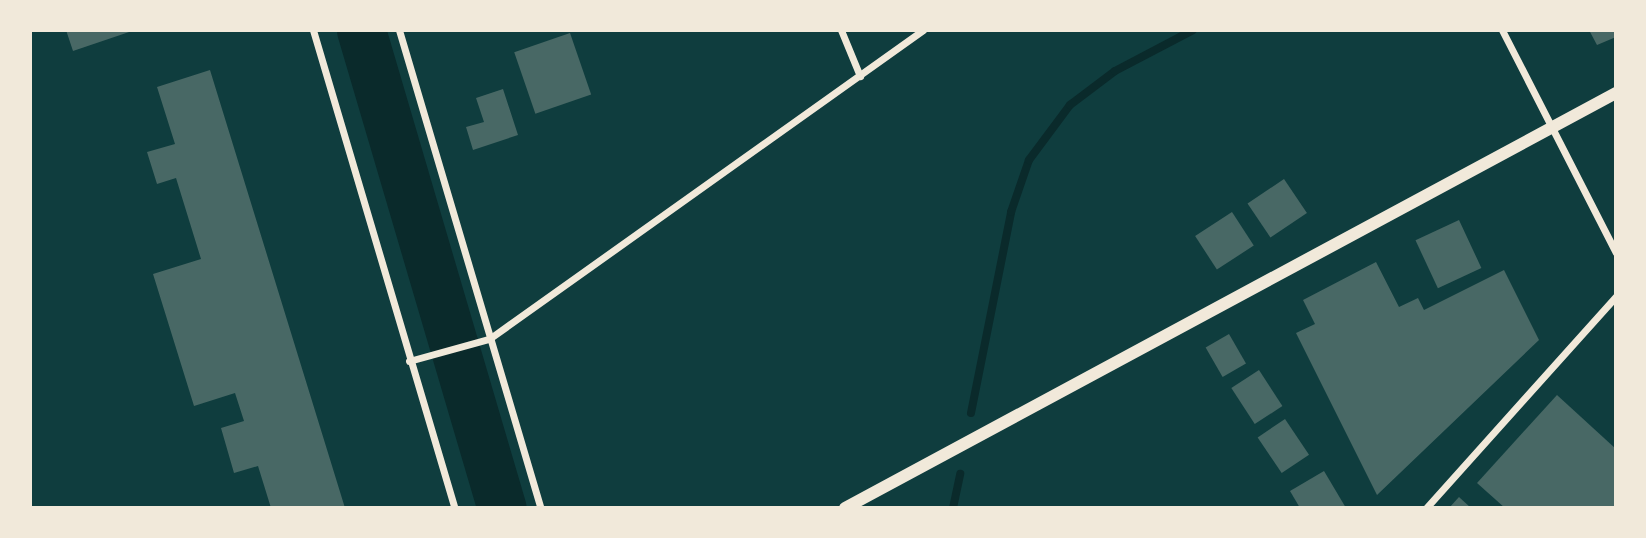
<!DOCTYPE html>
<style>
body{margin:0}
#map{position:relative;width:1646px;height:538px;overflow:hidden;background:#0f3d3e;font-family:"Titillium Web",sans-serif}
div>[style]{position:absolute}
.stream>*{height:8px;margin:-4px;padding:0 4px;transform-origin:4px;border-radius:4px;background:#0a2a2b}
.river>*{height:49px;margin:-24.5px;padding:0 24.5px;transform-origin:24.5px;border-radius:24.5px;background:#0a2a2b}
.building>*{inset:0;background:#486865;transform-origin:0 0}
.minor>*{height:7px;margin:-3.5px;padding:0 3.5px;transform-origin:3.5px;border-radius:3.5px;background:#f1e9da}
.tertiary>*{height:12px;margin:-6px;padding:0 6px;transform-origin:6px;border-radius:6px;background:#f1e9da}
span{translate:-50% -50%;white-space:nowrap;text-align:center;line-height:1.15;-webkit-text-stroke:7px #f1e9da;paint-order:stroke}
.frame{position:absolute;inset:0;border:32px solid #f1e9da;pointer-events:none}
</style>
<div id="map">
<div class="stream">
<i style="left:971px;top:413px;width:205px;rotate:-78.7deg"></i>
<i style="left:1011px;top:212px;width:55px;rotate:-70.9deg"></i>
<i style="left:1029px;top:160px;width:69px;rotate:-53.3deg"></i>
<i style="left:1070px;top:105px;width:56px;rotate:-37.1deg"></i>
<i style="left:1115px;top:71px;width:88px;rotate:-27.7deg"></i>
<i style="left:953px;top:508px;width:35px;rotate:-78deg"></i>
</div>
<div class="river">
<i style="left:361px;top:30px;width:498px;rotate:73.6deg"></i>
</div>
<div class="building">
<i style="clip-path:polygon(66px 30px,135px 30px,73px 51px)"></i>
<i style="clip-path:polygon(1589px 30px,1616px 30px,1616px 37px,1597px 45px)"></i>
<i style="left:570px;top:33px;width:65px;height:59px;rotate:71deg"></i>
<i style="clip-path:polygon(210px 70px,345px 508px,271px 508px,258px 466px,234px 473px,221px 428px,244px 421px,235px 393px,194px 406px,153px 274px,201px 259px,176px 178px,157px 184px,147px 152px,175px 144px,157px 87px)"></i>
<i style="clip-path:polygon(503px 89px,518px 135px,473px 150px,466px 127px,484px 122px,476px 98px)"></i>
<i style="left:1284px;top:179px;width:41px;height:44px;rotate:56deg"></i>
<i style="left:1232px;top:212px;width:40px;height:44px;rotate:57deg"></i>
<i style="left:1459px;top:220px;width:53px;height:48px;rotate:65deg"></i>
<i style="clip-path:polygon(1376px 262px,1399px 307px,1418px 298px,1424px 310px,1504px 270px,1539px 340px,1377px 495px,1296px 333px,1315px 324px,1303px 300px)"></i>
<i style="left:1229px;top:334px;width:34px;height:27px;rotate:60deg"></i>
<i style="left:1259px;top:370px;width:43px;height:33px;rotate:57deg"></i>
<i style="clip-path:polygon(1557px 395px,1616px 449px,1616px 508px,1505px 508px,1477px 483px)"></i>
<i style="left:1285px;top:419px;width:43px;height:33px;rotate:56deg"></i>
<i style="clip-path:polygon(1324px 471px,1346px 508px,1300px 508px,1290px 491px)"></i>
<i style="clip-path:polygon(1459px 497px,1471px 508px,1449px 508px)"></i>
</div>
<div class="minor">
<i style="left:313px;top:30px;width:499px;rotate:73.5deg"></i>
<i style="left:399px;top:30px;width:499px;rotate:73.5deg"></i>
<i style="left:841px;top:30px;width:50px;rotate:67.6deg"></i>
<i style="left:1502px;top:30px;width:250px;rotate:62.9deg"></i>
<i style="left:409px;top:361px;width:83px;rotate:-15.4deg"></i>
<i style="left:489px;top:339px;width:533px;rotate:-35.45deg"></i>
<i style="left:1426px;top:508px;width:285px;rotate:-48.1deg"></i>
</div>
<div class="tertiary">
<i style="left:845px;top:508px;width:876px;rotate:-28.29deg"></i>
</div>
<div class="frame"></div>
</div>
